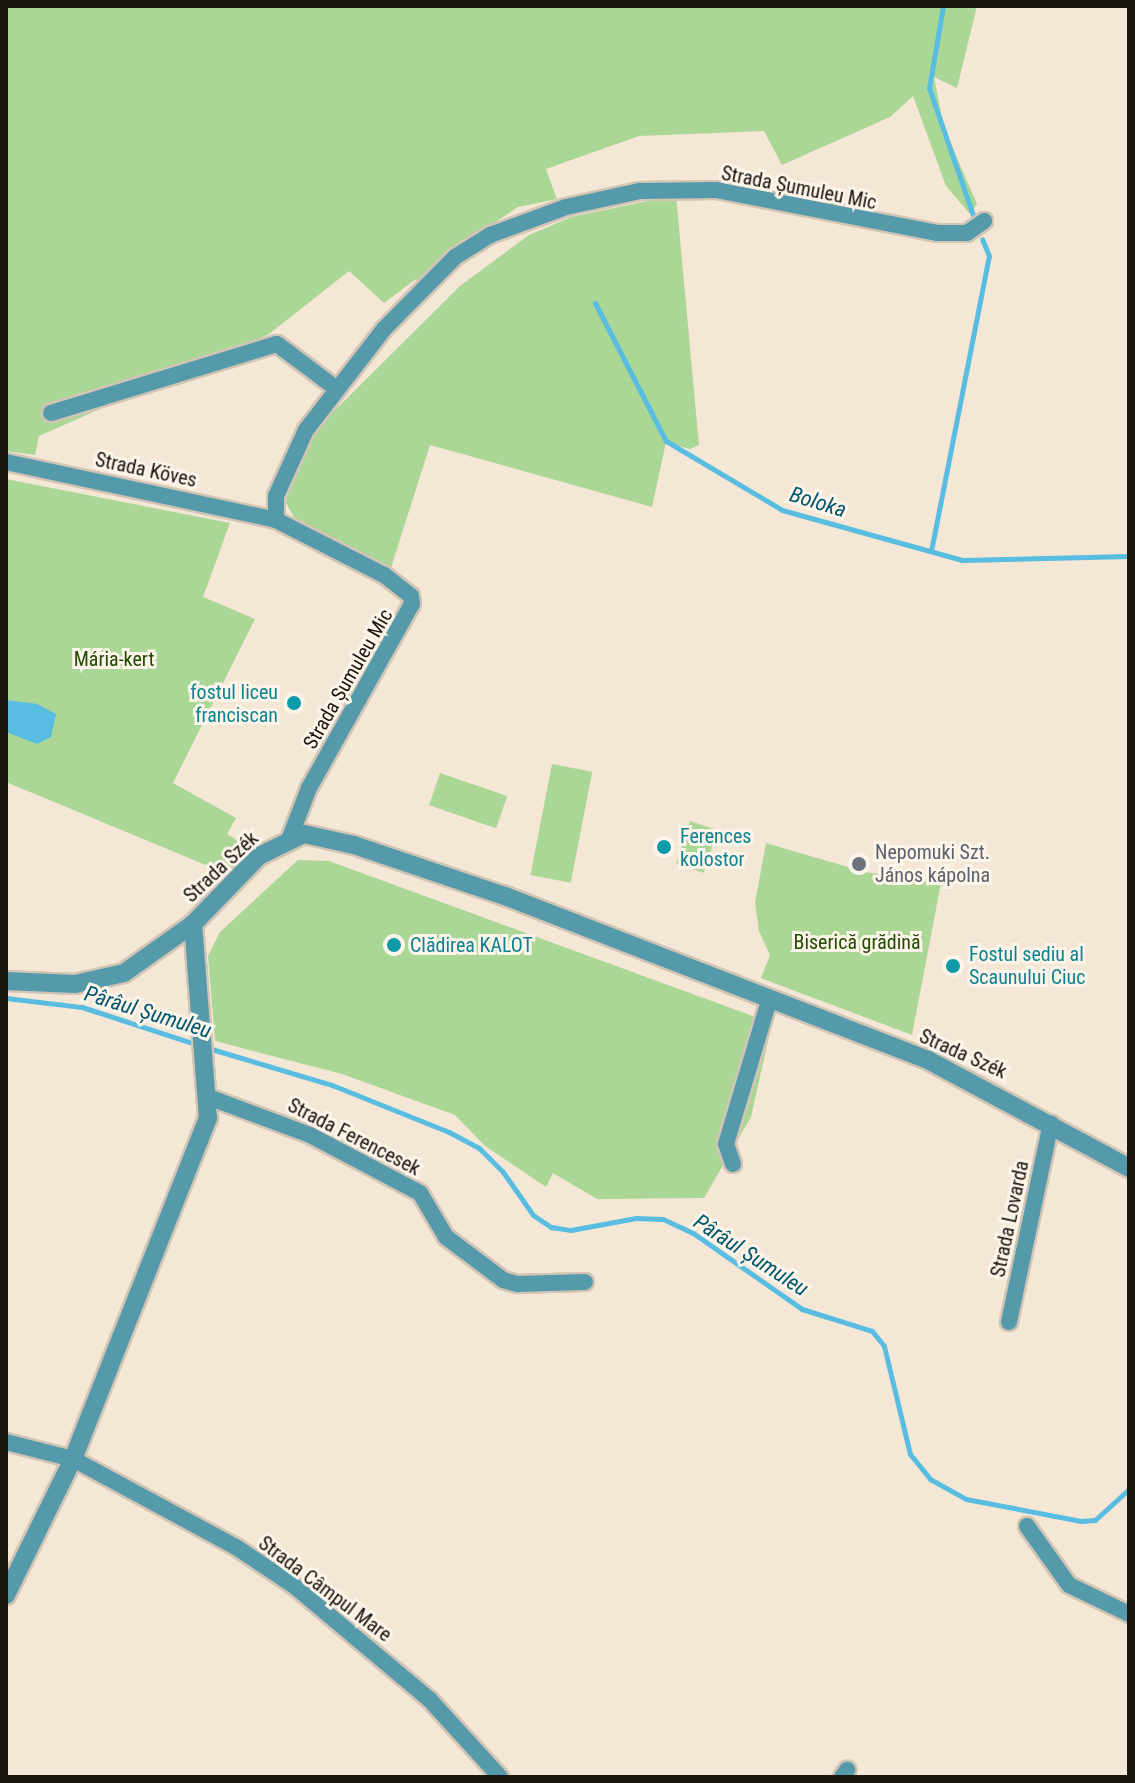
<!DOCTYPE html>
<meta charset="utf-8">
<style>
body{margin:0}
#map{position:relative;width:1135px;height:1783px;overflow:hidden;background:#f5e7d5;font-family:"Roboto Condensed",sans-serif}
div>[style]{position:absolute}
.green>*{inset:0;background:#aad696;transform-origin:0 0}
.water>*{inset:0;background:#59bde1}
.stream>*{height:5px;margin:-2.5px;padding:0 2.5px;transform-origin:2.5px;border-radius:2.5px;background:#59bde1}
.roads{filter:drop-shadow(2px 0 #d2c5b5) drop-shadow(-2px 0 #d2c5b5) drop-shadow(0 2px #d2c5b5) drop-shadow(0 -2px #d2c5b5)}
.minor>*{height:16px;margin:-8px;padding:0 8px;transform-origin:8px;border-radius:8px;background:#549aab}
.tertiary>*{height:18px;margin:-9px;padding:0 9px;transform-origin:9px;border-radius:9px;background:#549aab}
.dots>*{width:22px;height:22px;translate:-50% -50%;box-sizing:border-box;border:4px solid #fdf5ea;border-radius:50%}
span{translate:-50% -50%;white-space:nowrap;text-align:center;line-height:1.15;-webkit-text-stroke:6px #fdf5ea;paint-order:stroke}
.street-label{font-size:20px;color:#1a150f}
.park-label{font-size:20px;color:#204a00}
.culture-label{font-size:20px;color:#0d838f}
.right{translate:-100% -50%;text-align:right}
.left{translate:0 -50%;text-align:left}
.worship-label{font-size:20px;color:#5b616d}
.water-label{font-size:22px;color:#005770;font-style:italic}
.frame{position:absolute;inset:0;border:8px solid #1a150f;pointer-events:none}
</style>
<div id="map">
<div class="green">
<i style="clip-path:polygon(6px 6px,977px 6px,957px 88px,934px 77px,944px 128px,977px 204px,970px 214px,946px 186px,913px 96px,890px 117px,782px 165px,764px 131px,639px 136px,546px 169px,557px 199px,518px 207px,476px 235px,420px 285px,416px 279px,384px 303px,349px 271px,269px 334px,39px 436px,35px 455px,6px 451px)"></i>
<i style="clip-path:polygon(676px 195px,699px 445px,690px 449px,666px 442px,652px 507px,430px 445px,389px 574px,294px 517px,286px 503px,289px 487px,313px 432px,460px 286px,529px 235px,571px 217px)"></i>
<i style="clip-path:polygon(6px 479px,230px 523px,203px 597px,255px 619px,173px 783px,236px 818px,227px 834px,249px 848px,225px 873px,6px 782px)"></i>
<i style="left:552px;top:764px;width:41px;height:113px;rotate:11deg"></i>
<i style="left:440px;top:773px;width:71px;height:34px;rotate:19deg"></i>
<i style="left:690px;top:821px;width:29px;height:45px;rotate:18deg"></i>
<i style="clip-path:polygon(766px 843px,865px 872px,941px 883px,912px 1035px,761px 978px,770px 955px,759px 931px,755px 903px)"></i>
<i style="clip-path:polygon(298px 860px,329px 861px,772px 1023px,751px 1117px,704px 1198px,597px 1199px,553px 1173px,546px 1187px,485px 1146px,455px 1115px,342px 1074px,215px 1041px,208px 956px,220px 932px)"></i>
</div>
<div class="water">
<i style="clip-path:polygon(6px 700px,37px 704px,56px 714px,51px 737px,37px 744px,6px 732px)"></i>
</div>
<div class="stream">
<i style="left:943px;top:6px;width:83px;rotate:99.7deg"></i>
<i style="left:929px;top:88px;width:134px;rotate:70.9deg"></i>
<i style="left:595px;top:303px;width:155px;rotate:62.8deg"></i>
<i style="left:666px;top:441px;width:135px;rotate:30.7deg"></i>
<i style="left:782px;top:510px;width:187px;rotate:15.5deg"></i>
<i style="left:962px;top:560px;width:167px;rotate:-1.4deg"></i>
<i style="left:931px;top:551px;width:301px;rotate:-78.9deg"></i>
<i style="left:989px;top:256px;width:18px;rotate:-112deg"></i>
<i style="left:6px;top:998px;width:77px;rotate:6.8deg"></i>
<i style="left:82px;top:1007px;width:122px;rotate:18.1deg"></i>
<i style="left:208px;top:1048px;width:129px;rotate:16.6deg"></i>
<i style="left:332px;top:1085px;width:126px;rotate:21.9deg"></i>
<i style="left:449px;top:1132px;width:34px;rotate:28deg"></i>
<i style="left:479px;top:1148px;width:34px;rotate:45deg"></i>
<i style="left:503px;top:1172px;width:52px;rotate:55.1deg"></i>
<i style="left:533px;top:1215px;width:22px;rotate:34deg"></i>
<i style="left:551px;top:1227px;width:20px;rotate:9deg"></i>
<i style="left:571px;top:1230px;width:66px;rotate:-10.5deg"></i>
<i style="left:636px;top:1218px;width:27px;rotate:2deg"></i>
<i style="left:663px;top:1219px;width:33px;rotate:25deg"></i>
<i style="left:693px;top:1233px;width:133px;rotate:34.9deg"></i>
<i style="left:802px;top:1309px;width:73px;rotate:17.4deg"></i>
<i style="left:872px;top:1331px;width:19px;rotate:51deg"></i>
<i style="left:884px;top:1346px;width:111px;rotate:76.5deg"></i>
<i style="left:910px;top:1454px;width:32px;rotate:51deg"></i>
<i style="left:930px;top:1479px;width:41px;rotate:29.1deg"></i>
<i style="left:966px;top:1499px;width:117px;rotate:10.8deg"></i>
<i style="left:1081px;top:1521px;width:14px;rotate:-4deg"></i>
<i style="left:1095px;top:1520px;width:46px;rotate:-42.4deg"></i>
</div>
<div class="roads">
<div class="minor">
<i style="left:51px;top:413px;width:236px;rotate:-17deg"></i>
<i style="left:277px;top:344px;width:75px;rotate:36.9deg"></i>
<i style="left:6px;top:462px;width:276px;rotate:12.1deg"></i>
<i style="left:290px;top:837px;width:53px;rotate:-68.8deg"></i>
<i style="left:309px;top:788px;width:211px;rotate:-60.8deg"></i>
<i style="left:412px;top:604px;width:8px;rotate:-97deg"></i>
<i style="left:411px;top:596px;width:34px;rotate:-142deg"></i>
<i style="left:384px;top:575px;width:121px;rotate:-153deg"></i>
<i style="left:276px;top:520px;width:24px;rotate:-90deg"></i>
<i style="left:276px;top:496px;width:72px;rotate:-65.6deg"></i>
<i style="left:306px;top:430px;width:128px;rotate:-52.3deg"></i>
<i style="left:384px;top:329px;width:101px;rotate:-45.4deg"></i>
<i style="left:455px;top:257px;width:41px;rotate:-32.2deg"></i>
<i style="left:490px;top:235px;width:81px;rotate:-20.2deg"></i>
<i style="left:566px;top:207px;width:76px;rotate:-12.2deg"></i>
<i style="left:640px;top:191px;width:76px;rotate:-0.8deg"></i>
<i style="left:716px;top:190px;width:225px;rotate:11deg"></i>
<i style="left:937px;top:233px;width:30px"></i>
<i style="left:967px;top:233px;width:21px;rotate:-35deg"></i>
<i style="left:211px;top:1098px;width:106px;rotate:20.5deg"></i>
<i style="left:310px;top:1135px;width:124px;rotate:27.8deg"></i>
<i style="left:420px;top:1193px;width:51px;rotate:59.4deg"></i>
<i style="left:446px;top:1237px;width:71px;rotate:37deg"></i>
<i style="left:503px;top:1280px;width:15px;rotate:16deg"></i>
<i style="left:517px;top:1284px;width:68px;rotate:-1.7deg"></i>
<i style="left:733px;top:1164px;width:21px;rotate:-109deg"></i>
<i style="left:726px;top:1144px;width:149px;rotate:-73.3deg"></i>
<i style="left:1009px;top:1322px;width:203px;rotate:-78.1deg"></i>
<i style="left:6px;top:1442px;width:69px;rotate:14.2deg"></i>
<i style="left:73px;top:1459px;width:185px;rotate:28.4deg"></i>
<i style="left:236px;top:1547px;width:69px;rotate:33.7deg"></i>
<i style="left:293px;top:1585px;width:179px;rotate:40deg"></i>
<i style="left:430px;top:1700px;width:104px;rotate:47.7deg"></i>
<i style="left:1027px;top:1526px;width:72px;rotate:54.6deg"></i>
<i style="left:1069px;top:1585px;width:67px;rotate:25.8deg"></i>
<i style="left:842px;top:1777px;width:9px;rotate:-54deg"></i>
</div>
<div class="tertiary">
<i style="left:6px;top:981px;width:69px;rotate:2.5deg"></i>
<i style="left:75px;top:984px;width:50px;rotate:-12.7deg"></i>
<i style="left:124px;top:973px;width:85px;rotate:-35.4deg"></i>
<i style="left:193px;top:924px;width:95px;rotate:-45.9deg"></i>
<i style="left:259px;top:856px;width:50px;rotate:-26.1deg"></i>
<i style="left:304px;top:834px;width:51px;rotate:12.4deg"></i>
<i style="left:354px;top:845px;width:159px;rotate:18.7deg"></i>
<i style="left:505px;top:896px;width:454px;rotate:21.2deg"></i>
<i style="left:928px;top:1060px;width:228px;rotate:28.2deg"></i>
<i style="left:6px;top:1595px;width:152px;rotate:-63.8deg"></i>
<i style="left:73px;top:1459px;width:367px;rotate:-68.4deg"></i>
<i style="left:208px;top:1118px;width:195px;rotate:-94.4deg"></i>
</div>
</div>
<div class="dots">
<i style="left:294px;top:703px;background:#0f9aa8"></i>
<i style="left:664px;top:847px;background:#0f9aa8"></i>
<i style="left:859px;top:864px;background:#6b7280"></i>
<i style="left:394px;top:945px;background:#0f9aa8"></i>
<i style="left:953px;top:966px;background:#0f9aa8"></i>
</div>
<div class="street-label">
<span style="left:799px;top:188px;rotate:11deg">Strada Șumuleu Mic</span>
<span style="left:146px;top:470px;rotate:12deg">Strada Köves</span>
<span style="left:348px;top:679px;rotate:-60deg">Strada Șumuleu Mic</span>
<span style="left:221px;top:867px;rotate:-43deg">Strada Szék</span>
<span style="left:963px;top:1054px;rotate:24deg">Strada Szék</span>
<span style="left:354px;top:1137px;rotate:27deg">Strada Ferencesek</span>
<span style="left:1010px;top:1219px;rotate:-78deg">Strada Lovarda</span>
<span style="left:325px;top:1589px;rotate:37deg">Strada Câmpul Mare</span>
</div>
<div class="park-label">
<span style="left:114px;top:659px">Mária-kert</span>
<span style="left:857px;top:942px">Biserică grădină</span>
</div>
<div class="culture-label">
<span class="right" style="left:278px;top:704px">fostul liceu<br>franciscan</span>
<span class="left" style="left:680px;top:848px">Ferences<br>kolostor</span>
<span class="left" style="left:410px;top:945px">Clădirea KALOT</span>
<span class="left" style="left:969px;top:966px">Fostul sediu al<br>Scaunului Ciuc</span>
</div>
<div class="worship-label">
<span class="left" style="left:875px;top:864px">Nepomuki Szt.<br>János kápolna</span>
</div>
<div class="water-label">
<span style="left:818px;top:502px;rotate:17deg">Boloka</span>
<span style="left:148px;top:1012px;rotate:17deg">Pârâul Șumuleu</span>
<span style="left:751px;top:1255px;rotate:33deg">Pârâul Șumuleu</span>
</div>
<div class="frame"></div>
</div>
